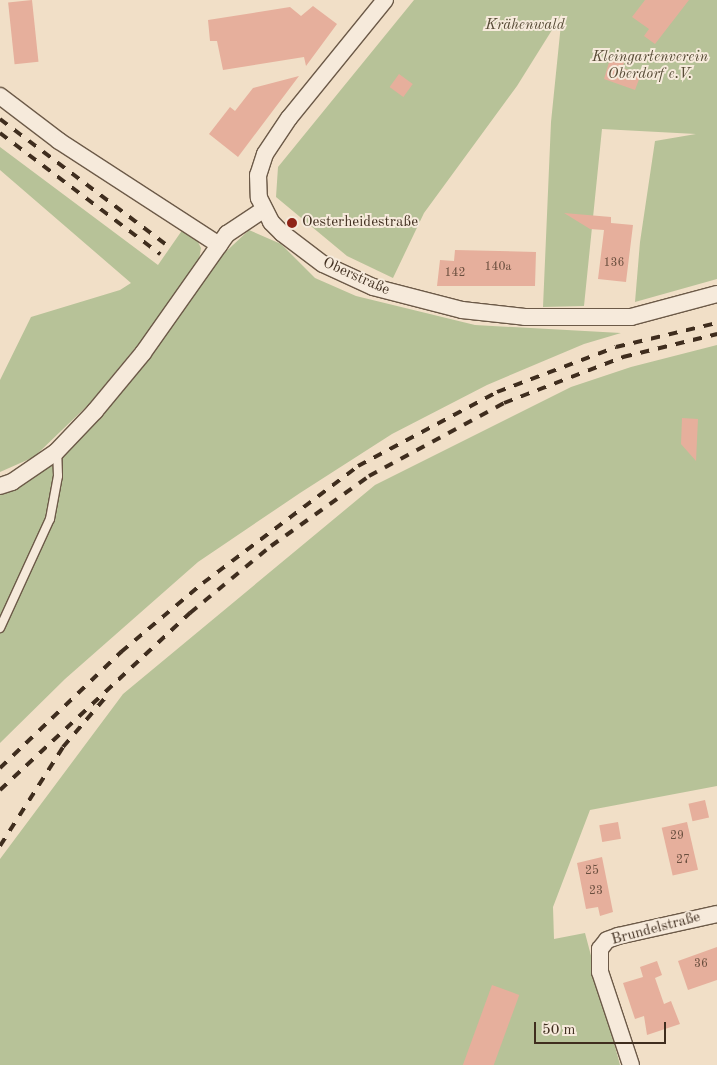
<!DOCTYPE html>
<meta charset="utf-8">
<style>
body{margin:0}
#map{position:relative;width:717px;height:1065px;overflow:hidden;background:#f1dfc7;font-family:"Old Standard TT",serif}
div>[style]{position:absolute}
.green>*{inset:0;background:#b7c298}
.building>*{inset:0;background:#e6af9c;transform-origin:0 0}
.roads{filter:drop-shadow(1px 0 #6c5a48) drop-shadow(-1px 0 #6c5a48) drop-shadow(0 1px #6c5a48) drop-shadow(0 -1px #6c5a48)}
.service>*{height:8px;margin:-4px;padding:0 4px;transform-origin:4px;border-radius:4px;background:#f6eadb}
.minor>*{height:16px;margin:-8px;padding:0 8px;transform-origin:8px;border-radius:8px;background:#f6eadb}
.rail>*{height:4px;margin-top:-2px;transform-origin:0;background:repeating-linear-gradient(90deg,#3f2d1e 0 9px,transparent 0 18px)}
.dots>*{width:14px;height:14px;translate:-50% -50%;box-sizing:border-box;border:2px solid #f6eadb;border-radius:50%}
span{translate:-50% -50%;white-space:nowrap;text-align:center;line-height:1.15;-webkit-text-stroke:4px #f6eadb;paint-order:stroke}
.number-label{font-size:12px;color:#694e3e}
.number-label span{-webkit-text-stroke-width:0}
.park-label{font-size:15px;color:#574b36;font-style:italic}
.poi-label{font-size:15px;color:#3f2d1e}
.left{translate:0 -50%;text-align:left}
.street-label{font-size:15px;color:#3f2d1e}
.scale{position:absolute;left:534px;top:1022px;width:132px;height:22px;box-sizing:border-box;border:2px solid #3f2d1e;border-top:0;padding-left:6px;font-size:15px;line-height:18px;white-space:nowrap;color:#3f2d1e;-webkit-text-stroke:4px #f6eadb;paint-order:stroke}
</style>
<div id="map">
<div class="green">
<i style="clip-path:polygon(414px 0,717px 0,717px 279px,635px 302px,640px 242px,655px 141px,696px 134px,602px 129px,584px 306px,543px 307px,551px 122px,562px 14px,517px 86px,424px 213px,393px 278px,347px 256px,276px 197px,278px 167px)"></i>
<i style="clip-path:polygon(0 147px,158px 265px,183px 229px,196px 238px,201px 248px,199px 260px,140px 342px,89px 404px,34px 457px,0 472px,0 380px,31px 317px,120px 290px,131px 283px,0 170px)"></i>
<i style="clip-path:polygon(249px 230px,281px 244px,315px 278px,356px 296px,475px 325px,621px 333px,584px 344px,487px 385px,392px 434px,300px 493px,198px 562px,65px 679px,0 743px,0 493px,25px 484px,47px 468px,90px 428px,146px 363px,217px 260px)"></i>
<i style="clip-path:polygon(717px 345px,717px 786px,590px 810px,553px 907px,554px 939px,585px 933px,620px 1065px,0 1065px,0 859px,123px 694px,375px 485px,571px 387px,631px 367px)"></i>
</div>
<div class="building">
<i style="left:32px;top:0;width:62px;height:24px;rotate:84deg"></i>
<i style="clip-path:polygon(645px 0,689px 0,655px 44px,644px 36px,649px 29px,632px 17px)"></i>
<i style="clip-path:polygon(313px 6px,337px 24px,306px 66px,304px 57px,223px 70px,217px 41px,210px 41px,208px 20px,290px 7px,301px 16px)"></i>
<i style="clip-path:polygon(612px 52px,626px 58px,622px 68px,641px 74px,635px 90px,604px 79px)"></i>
<i style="left:399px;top:74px;width:17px;height:16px;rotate:36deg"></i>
<i style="clip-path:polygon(299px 76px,238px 157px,209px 134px,230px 107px,235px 111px,253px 88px)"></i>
<i style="clip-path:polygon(564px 213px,611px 217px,611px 223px,633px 225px,626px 282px,598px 279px,604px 230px,590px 229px)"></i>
<i style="clip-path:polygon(455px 250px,536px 252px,535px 286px,437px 286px,440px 260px,454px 261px)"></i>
<i style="clip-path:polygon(682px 418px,698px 419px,696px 461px,681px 444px)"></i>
<i style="left:705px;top:800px;width:18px;height:17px;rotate:77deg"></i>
<i style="left:618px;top:822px;width:17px;height:19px;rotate:80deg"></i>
<i style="left:687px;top:822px;width:49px;height:26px;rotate:77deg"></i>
<i style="clip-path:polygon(602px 857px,613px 912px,600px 916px,598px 907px,586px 909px,577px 863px)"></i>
<i style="clip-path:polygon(717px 947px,717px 980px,688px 990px,678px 961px)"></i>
<i style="clip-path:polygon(657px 961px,662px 975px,655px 978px,664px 1004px,671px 1001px,680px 1024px,647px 1035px,644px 1016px,635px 1019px,623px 983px,643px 977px,640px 967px)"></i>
<i style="left:492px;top:985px;width:29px;height:86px;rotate:20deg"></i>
</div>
<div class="roads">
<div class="service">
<i style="left:0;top:628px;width:120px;rotate:-65.4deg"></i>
<i style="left:50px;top:519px;width:44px;rotate:-79.5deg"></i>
<i style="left:58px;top:476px;width:23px;rotate:-92deg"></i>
</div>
<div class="minor">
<i style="left:385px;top:0;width:152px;rotate:129.1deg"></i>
<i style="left:289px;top:118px;width:43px;rotate:123.7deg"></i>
<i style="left:265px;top:154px;width:22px;rotate:108deg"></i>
<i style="left:258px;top:175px;width:23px;rotate:88deg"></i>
<i style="left:259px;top:198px;width:27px;rotate:63deg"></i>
<i style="left:271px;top:222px;width:16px;rotate:45deg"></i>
<i style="left:282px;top:233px;width:51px;rotate:37.1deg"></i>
<i style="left:323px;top:264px;width:55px;rotate:24.7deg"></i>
<i style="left:373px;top:287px;width:92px;rotate:14.5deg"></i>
<i style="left:462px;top:310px;width:63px;rotate:6.3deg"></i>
<i style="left:525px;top:317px;width:106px"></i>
<i style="left:631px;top:317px;width:89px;rotate:-15deg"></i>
<i style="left:0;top:96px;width:74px;rotate:37.3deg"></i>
<i style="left:59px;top:141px;width:191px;rotate:33deg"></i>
<i style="left:0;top:486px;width:13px;rotate:-18deg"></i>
<i style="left:12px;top:482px;width:53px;rotate:-34.3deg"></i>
<i style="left:56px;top:452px;width:57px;rotate:-46.4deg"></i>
<i style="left:95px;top:411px;width:75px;rotate:-50.4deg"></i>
<i style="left:143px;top:353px;width:146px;rotate:-54.8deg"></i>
<i style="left:227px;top:234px;width:43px;rotate:-33.7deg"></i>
<i style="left:631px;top:1065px;width:98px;rotate:-108.4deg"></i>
<i style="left:600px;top:972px;width:23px;rotate:-90deg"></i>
<i style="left:600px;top:949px;width:11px;rotate:-52deg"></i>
<i style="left:607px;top:940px;width:12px;rotate:-20deg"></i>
<i style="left:618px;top:936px;width:101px;rotate:-12.5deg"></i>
</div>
</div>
<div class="rail">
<i style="left:0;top:119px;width:207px;rotate:37.1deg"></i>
<i style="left:0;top:133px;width:201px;rotate:37.1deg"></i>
<i style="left:0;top:768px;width:168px;rotate:-43.8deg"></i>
<i style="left:121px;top:652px;width:107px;rotate:-40.1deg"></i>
<i style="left:203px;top:583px;width:194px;rotate:-37deg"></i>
<i style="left:358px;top:466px;width:157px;rotate:-28deg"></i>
<i style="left:497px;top:392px;width:127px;rotate:-20.7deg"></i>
<i style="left:616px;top:347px;width:104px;rotate:-13.4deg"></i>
<i style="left:0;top:790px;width:260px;rotate:-43deg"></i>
<i style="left:190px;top:613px;width:105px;rotate:-39.6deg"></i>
<i style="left:271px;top:546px;width:120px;rotate:-35.5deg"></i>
<i style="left:369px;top:476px;width:153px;rotate:-28.4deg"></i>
<i style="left:504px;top:403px;width:128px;rotate:-21.1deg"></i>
<i style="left:623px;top:357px;width:97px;rotate:-13.7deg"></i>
<i style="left:0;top:846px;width:117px;rotate:-57.5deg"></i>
<i style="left:63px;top:747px;width:65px;rotate:-49.4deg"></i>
</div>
<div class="dots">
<i style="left:292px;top:223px;background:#8f2418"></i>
</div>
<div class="number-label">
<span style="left:614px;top:264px">136</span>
<span style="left:498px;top:268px">140a</span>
<span style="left:455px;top:274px">142</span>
<span style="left:677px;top:837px">29</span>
<span style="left:683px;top:861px">27</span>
<span style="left:592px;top:872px">25</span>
<span style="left:596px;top:892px">23</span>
<span style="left:701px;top:965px">36</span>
</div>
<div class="park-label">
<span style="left:525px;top:26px">Krähenwald</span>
<span style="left:650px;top:66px">Kleingartenverein<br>Oberdorf e.V.</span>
</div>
<div class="poi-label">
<span class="left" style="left:302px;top:223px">Oesterheidestraße</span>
</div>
<div class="street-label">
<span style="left:356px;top:277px;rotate:24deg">Oberstraße</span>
<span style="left:656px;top:929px;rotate:-15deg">Brundelstraße</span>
</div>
<div class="scale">50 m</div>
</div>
